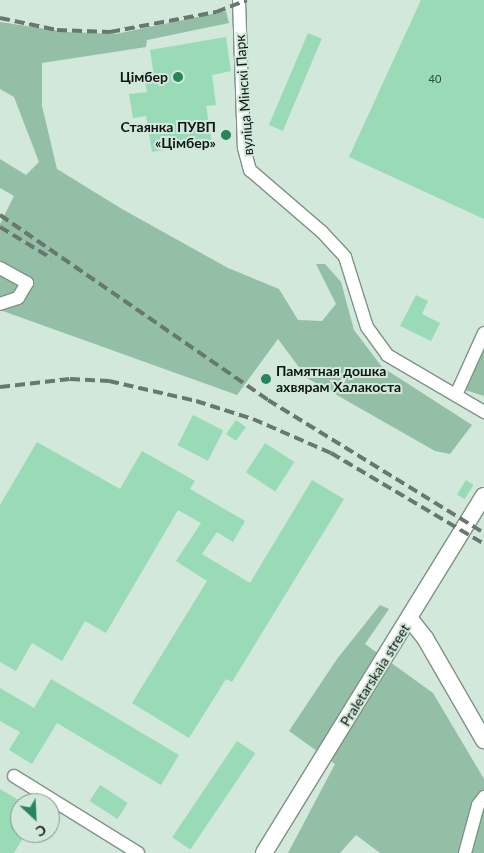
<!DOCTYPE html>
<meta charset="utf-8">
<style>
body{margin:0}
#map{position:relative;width:484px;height:853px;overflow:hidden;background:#d1e8da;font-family:Lato,sans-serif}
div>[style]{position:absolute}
.green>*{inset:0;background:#93bfa6}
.building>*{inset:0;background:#98dbb6;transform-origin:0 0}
.roads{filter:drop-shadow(1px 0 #7e9387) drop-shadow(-1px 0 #7e9387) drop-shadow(0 1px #7e9387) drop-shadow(0 -1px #7e9387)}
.minor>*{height:12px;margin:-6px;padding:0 6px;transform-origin:6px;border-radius:6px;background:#fff}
.major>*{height:16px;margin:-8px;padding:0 8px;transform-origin:8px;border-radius:8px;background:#fff}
.rail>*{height:4px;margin-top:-2px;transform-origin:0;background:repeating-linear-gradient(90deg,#69786f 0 10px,transparent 0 15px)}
.dots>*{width:14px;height:14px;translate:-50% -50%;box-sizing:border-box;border:2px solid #d1e8da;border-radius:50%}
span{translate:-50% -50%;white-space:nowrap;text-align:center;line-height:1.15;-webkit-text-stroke:4px #d1e8da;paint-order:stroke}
.number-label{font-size:11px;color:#30473a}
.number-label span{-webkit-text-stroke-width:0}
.poi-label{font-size:14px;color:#0e1611;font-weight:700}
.right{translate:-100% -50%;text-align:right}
.left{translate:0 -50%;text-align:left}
.street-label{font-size:14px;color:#0e1611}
.north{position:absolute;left:10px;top:793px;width:50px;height:50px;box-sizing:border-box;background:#d1e8da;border:1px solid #83948a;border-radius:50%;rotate:155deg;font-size:14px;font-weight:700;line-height:20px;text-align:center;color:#0e1611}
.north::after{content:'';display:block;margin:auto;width:18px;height:22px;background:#28845b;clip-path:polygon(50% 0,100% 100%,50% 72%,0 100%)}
</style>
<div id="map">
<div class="green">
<i style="clip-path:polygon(226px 11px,229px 23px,147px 40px,146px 47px,42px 63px,42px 106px,57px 169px,122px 209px,228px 268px,279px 289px,298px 320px,322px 321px,336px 304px,316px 264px,325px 264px,341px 282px,354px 330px,382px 367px,472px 425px,450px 454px,435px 451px,307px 378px,278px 339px,237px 395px,0 310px,0 224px,14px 196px,0 188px,0 159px,26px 175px,39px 162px,14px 97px,0 89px,0 22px,66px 32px,116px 34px)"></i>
<i style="clip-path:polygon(484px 346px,484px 396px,462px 389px)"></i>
<i style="clip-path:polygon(380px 605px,389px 609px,365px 644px,433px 693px,484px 779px,484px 853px,380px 853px,356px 835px,340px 853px,288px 853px,335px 764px,289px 731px,337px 659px)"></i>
</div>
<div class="building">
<i style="clip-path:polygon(421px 0,484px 0,484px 219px,349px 157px)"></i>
<i style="left:308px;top:33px;width:15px;height:100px;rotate:23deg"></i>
<i style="clip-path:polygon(226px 37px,231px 71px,212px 75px,216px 105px,206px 106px,212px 142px,152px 152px,146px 116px,133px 118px,129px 94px,147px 92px,143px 72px,153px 70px,150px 50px)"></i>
<i style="clip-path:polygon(416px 295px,428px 301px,422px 314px,440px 323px,431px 341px,400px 326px)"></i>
<i style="left:193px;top:415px;width:34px;height:34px;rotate:27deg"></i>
<i style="left:236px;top:420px;width:12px;height:17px;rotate:35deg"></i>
<i style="clip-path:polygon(37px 442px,120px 489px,142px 451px,195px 481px,190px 489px,245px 521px,233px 542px,217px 532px,202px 554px,250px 583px,312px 480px,344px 499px,232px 682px,226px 679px,189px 738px,132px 703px,207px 581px,176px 561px,201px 523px,178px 510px,106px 633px,85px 621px,62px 661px,32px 643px,16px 671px,0 662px,0 505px)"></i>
<i style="left:265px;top:443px;width:35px;height:35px;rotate:33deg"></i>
<i style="left:466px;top:480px;width:9px;height:17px;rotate:32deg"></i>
<i style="clip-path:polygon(51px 679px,179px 755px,161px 785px,57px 723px,32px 764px,9px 750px,20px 732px,0 721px,0 688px,34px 708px)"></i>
<i style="left:237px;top:741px;width:22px;height:116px;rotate:34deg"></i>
<i style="left:100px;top:785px;width:33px;height:19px;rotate:33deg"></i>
<i style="clip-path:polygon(0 789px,20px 801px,20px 833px,26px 833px,14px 853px,0 853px)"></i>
</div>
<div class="roads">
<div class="minor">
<i style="left:239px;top:0;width:148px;rotate:88.1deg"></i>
<i style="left:244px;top:148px;width:23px;rotate:75deg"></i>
<i style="left:250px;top:170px;width:95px;rotate:40.7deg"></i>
<i style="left:322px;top:232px;width:34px;rotate:47deg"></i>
<i style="left:345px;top:257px;width:73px;rotate:72.6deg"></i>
<i style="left:367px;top:327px;width:34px;rotate:54deg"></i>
<i style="left:387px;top:355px;width:113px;rotate:30.4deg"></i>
<i style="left:0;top:268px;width:31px;rotate:29deg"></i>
<i style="left:27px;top:283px;width:17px;rotate:121deg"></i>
<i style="left:18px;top:298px;width:19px;rotate:162deg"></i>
<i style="left:456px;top:395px;width:68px;rotate:-65.7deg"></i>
<i style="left:14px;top:776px;width:146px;rotate:31.8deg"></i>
<i style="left:465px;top:853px;width:50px;rotate:-74.8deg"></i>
<i style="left:478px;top:805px;width:10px;rotate:-53deg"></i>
</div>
<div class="major">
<i style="left:410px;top:619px;width:24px;rotate:52deg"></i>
<i style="left:425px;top:638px;width:118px;rotate:60deg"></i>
<i style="left:264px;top:853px;width:419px;rotate:-58.4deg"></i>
</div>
</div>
<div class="rail">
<i style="left:0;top:18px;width:58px;rotate:11.9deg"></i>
<i style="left:57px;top:30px;width:53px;rotate:2.2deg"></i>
<i style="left:110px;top:32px;width:108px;rotate:-10.7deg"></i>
<i style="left:216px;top:12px;width:33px;rotate:-21deg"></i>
<i style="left:0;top:215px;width:326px;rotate:34.6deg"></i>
<i style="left:268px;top:400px;width:254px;rotate:31.6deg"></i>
<i style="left:0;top:227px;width:60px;rotate:31.3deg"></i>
<i style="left:0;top:387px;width:70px;rotate:-6.5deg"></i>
<i style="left:70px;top:379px;width:39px;rotate:3deg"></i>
<i style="left:109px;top:381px;width:89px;rotate:12.9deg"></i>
<i style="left:196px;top:401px;width:60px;rotate:17.5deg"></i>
<i style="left:253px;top:419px;width:85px;rotate:23.6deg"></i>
<i style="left:331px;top:453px;width:178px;rotate:30.7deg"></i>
</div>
<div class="dots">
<i style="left:178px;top:77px;background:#28845b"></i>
<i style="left:226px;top:135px;background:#28845b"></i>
<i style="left:266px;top:379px;background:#28845b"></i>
</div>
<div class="number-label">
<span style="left:435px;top:79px">40</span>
</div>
<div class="poi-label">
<span class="right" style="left:168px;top:77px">Цімбер</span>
<span class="right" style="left:216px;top:135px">Стаянка ПУВП<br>«Цімбер»</span>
<span class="left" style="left:276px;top:379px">Памятная дошка<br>ахвярам Халакоста</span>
</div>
<div class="street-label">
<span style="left:244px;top:95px;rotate:-94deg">вуліца Мінскі Парк</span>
<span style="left:375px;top:675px;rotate:-58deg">Praletarskaia street</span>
</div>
<div class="north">С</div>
</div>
